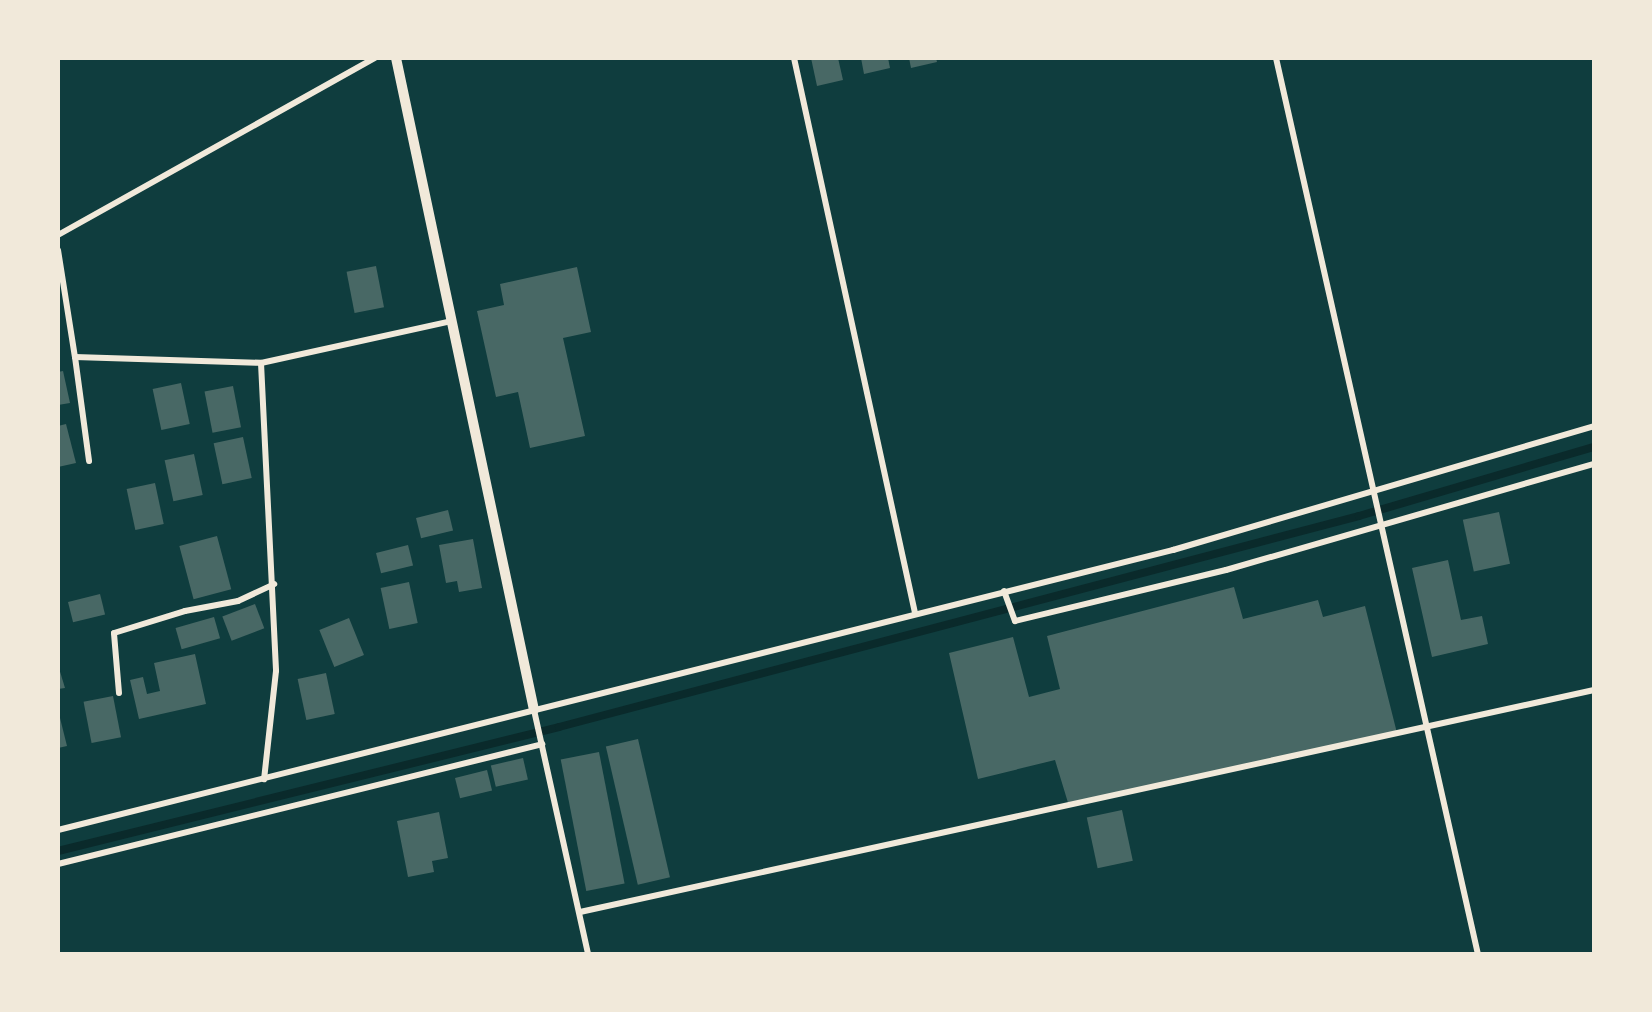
<!DOCTYPE html>
<style>
body{margin:0}
#map{position:relative;width:1652px;height:1012px;overflow:hidden;background:#0f3d3e;font-family:Merriweather,serif}
div>[style]{position:absolute}
.stream>*{height:8px;margin:-4px;padding:0 4px;transform-origin:4px;border-radius:4px;background:#0a2a2b}
.building>*{inset:0;background:#486865;transform-origin:0 0}
.minor>*{height:6px;margin:-3px;padding:0 3px;transform-origin:3px;border-radius:3px;background:#f1e9da}
.tertiary>*{height:10px;margin:-5px;padding:0 5px;transform-origin:5px;border-radius:5px;background:#f1e9da}
span{translate:-50% -50%;white-space:nowrap;text-align:center;line-height:1.15;-webkit-text-stroke:4.5px #f1e9da;paint-order:stroke}
.frame{position:absolute;inset:0;border:60px solid #f1e9da;pointer-events:none}
</style>
<div id="map">
<div class="stream">
<i style="left:58px;top:851px;width:516px;rotate:-13.9deg"></i>
<i style="left:559px;top:727px;width:827px;rotate:-14.78deg"></i>
<i style="left:1359px;top:516px;width:245px;rotate:-16.4deg"></i>
</div>
<div class="building">
<i style="clip-path:polygon(811px 58px,838px 58px,843px 80px,817px 86px)"></i>
<i style="clip-path:polygon(861px 58px,888px 58px,890px 68px,864px 74px)"></i>
<i style="clip-path:polygon(909px 58px,936px 58px,937px 62px,911px 68px)"></i>
<i style="left:376px;top:266px;width:42px;height:30px;rotate:79deg"></i>
<i style="clip-path:polygon(577px 267px,591px 332px,563px 338px,585px 436px,530px 448px,518px 392px,496px 397px,477px 311px,504px 305px,500px 284px)"></i>
<i style="clip-path:polygon(63px 371px,70px 403px,58px 405px,58px 372px)"></i>
<i style="left:181px;top:383px;width:42px;height:29px;rotate:78deg"></i>
<i style="left:233px;top:386px;width:42px;height:29px;rotate:79deg"></i>
<i style="clip-path:polygon(66px 424px,76px 463px,58px 467px,58px 426px)"></i>
<i style="left:243px;top:437px;width:42px;height:30px;rotate:78deg"></i>
<i style="left:194px;top:454px;width:42px;height:30px;rotate:78deg"></i>
<i style="left:155px;top:483px;width:42px;height:29px;rotate:78deg"></i>
<i style="left:448px;top:510px;width:21px;height:33px;rotate:76deg"></i>
<i style="left:1499px;top:512px;width:53px;height:37px;rotate:78deg"></i>
<i style="left:217px;top:536px;width:55px;height:39px;rotate:75deg"></i>
<i style="clip-path:polygon(473px 539px,482px 588px,459px 592px,457px 581px,446px 583px,439px 545px)"></i>
<i style="left:408px;top:545px;width:21px;height:33px;rotate:76deg"></i>
<i style="clip-path:polygon(1448px 560px,1461px 620px,1482px 616px,1488px 644px,1432px 657px,1412px 568px)"></i>
<i style="left:409px;top:582px;width:42px;height:29px;rotate:78deg"></i>
<i style="clip-path:polygon(1234px 587px,1243px 619px,1318px 600px,1323px 617px,1365px 606px,1397px 733px,1069px 806px,1055px 760px,978px 779px,949px 653px,1013px 637px,1029px 697px,1060px 689px,1047px 636px)"></i>
<i style="left:100px;top:594px;width:21px;height:33px;rotate:76deg"></i>
<i style="left:255px;top:604px;width:26px;height:35px;rotate:69deg"></i>
<i style="left:214px;top:617px;width:22px;height:40px;rotate:74deg"></i>
<i style="left:349px;top:618px;width:40px;height:32px;rotate:68deg"></i>
<i style="clip-path:polygon(195px 654px,206px 704px,139px 719px,130px 680px,143px 677px,147px 694px,160px 691px,154px 663px)"></i>
<i style="clip-path:polygon(58px 665px,65px 688px,58px 689px)"></i>
<i style="left:326px;top:673px;width:42px;height:29px;rotate:78deg"></i>
<i style="left:113px;top:696px;width:42px;height:30px;rotate:79deg"></i>
<i style="clip-path:polygon(58px 710px,67px 746px,58px 748px)"></i>
<i style="left:638px;top:739px;width:142px;height:33px;rotate:77deg"></i>
<i style="left:599px;top:752px;width:134px;height:39px;rotate:79deg"></i>
<i style="left:523px;top:758px;width:22px;height:33px;rotate:77deg"></i>
<i style="left:487px;top:770px;width:21px;height:33px;rotate:76deg"></i>
<i style="left:1122px;top:810px;width:52px;height:36px;rotate:78deg"></i>
<i style="clip-path:polygon(439px 812px,448px 858px,432px 861px,434px 872px,408px 877px,397px 821px)"></i>
</div>
<div class="minor">
<i style="left:794px;top:58px;width:568px;rotate:77.7deg"></i>
<i style="left:1276px;top:58px;width:918px;rotate:77.3deg"></i>
<i style="left:58px;top:235px;width:363px;rotate:-29.2deg"></i>
<i style="left:58px;top:250px;width:108px;rotate:81deg"></i>
<i style="left:75px;top:357px;width:186px;rotate:1.8deg"></i>
<i style="left:261px;top:363px;width:196px;rotate:-12.4deg"></i>
<i style="left:75px;top:357px;width:105px;rotate:82.3deg"></i>
<i style="left:261px;top:363px;width:308px;rotate:87.2deg"></i>
<i style="left:276px;top:671px;width:109px;rotate:96.3deg"></i>
<i style="left:1004px;top:591px;width:32px;rotate:70deg"></i>
<i style="left:1015px;top:621px;width:217px;rotate:-13.6deg"></i>
<i style="left:1226px;top:570px;width:383px;rotate:-16.1deg"></i>
<i style="left:119px;top:693px;width:60px;rotate:-94.8deg"></i>
<i style="left:114px;top:633px;width:74px;rotate:-17.2deg"></i>
<i style="left:185px;top:611px;width:54px;rotate:-10.7deg"></i>
<i style="left:238px;top:601px;width:40px;rotate:-25deg"></i>
<i style="left:534px;top:710px;width:250px;rotate:77.5deg"></i>
<i style="left:58px;top:830px;width:1150px;rotate:-14.1deg"></i>
<i style="left:1173px;top:550px;width:439px;rotate:-16.4deg"></i>
<i style="left:58px;top:864px;width:499px;rotate:-13.9deg"></i>
<i style="left:580px;top:912px;width:1038px;rotate:-12.35deg"></i>
</div>
<div class="tertiary">
<i style="left:396px;top:58px;width:666px;rotate:78.05deg"></i>
</div>
<div class="frame"></div>
</div>
